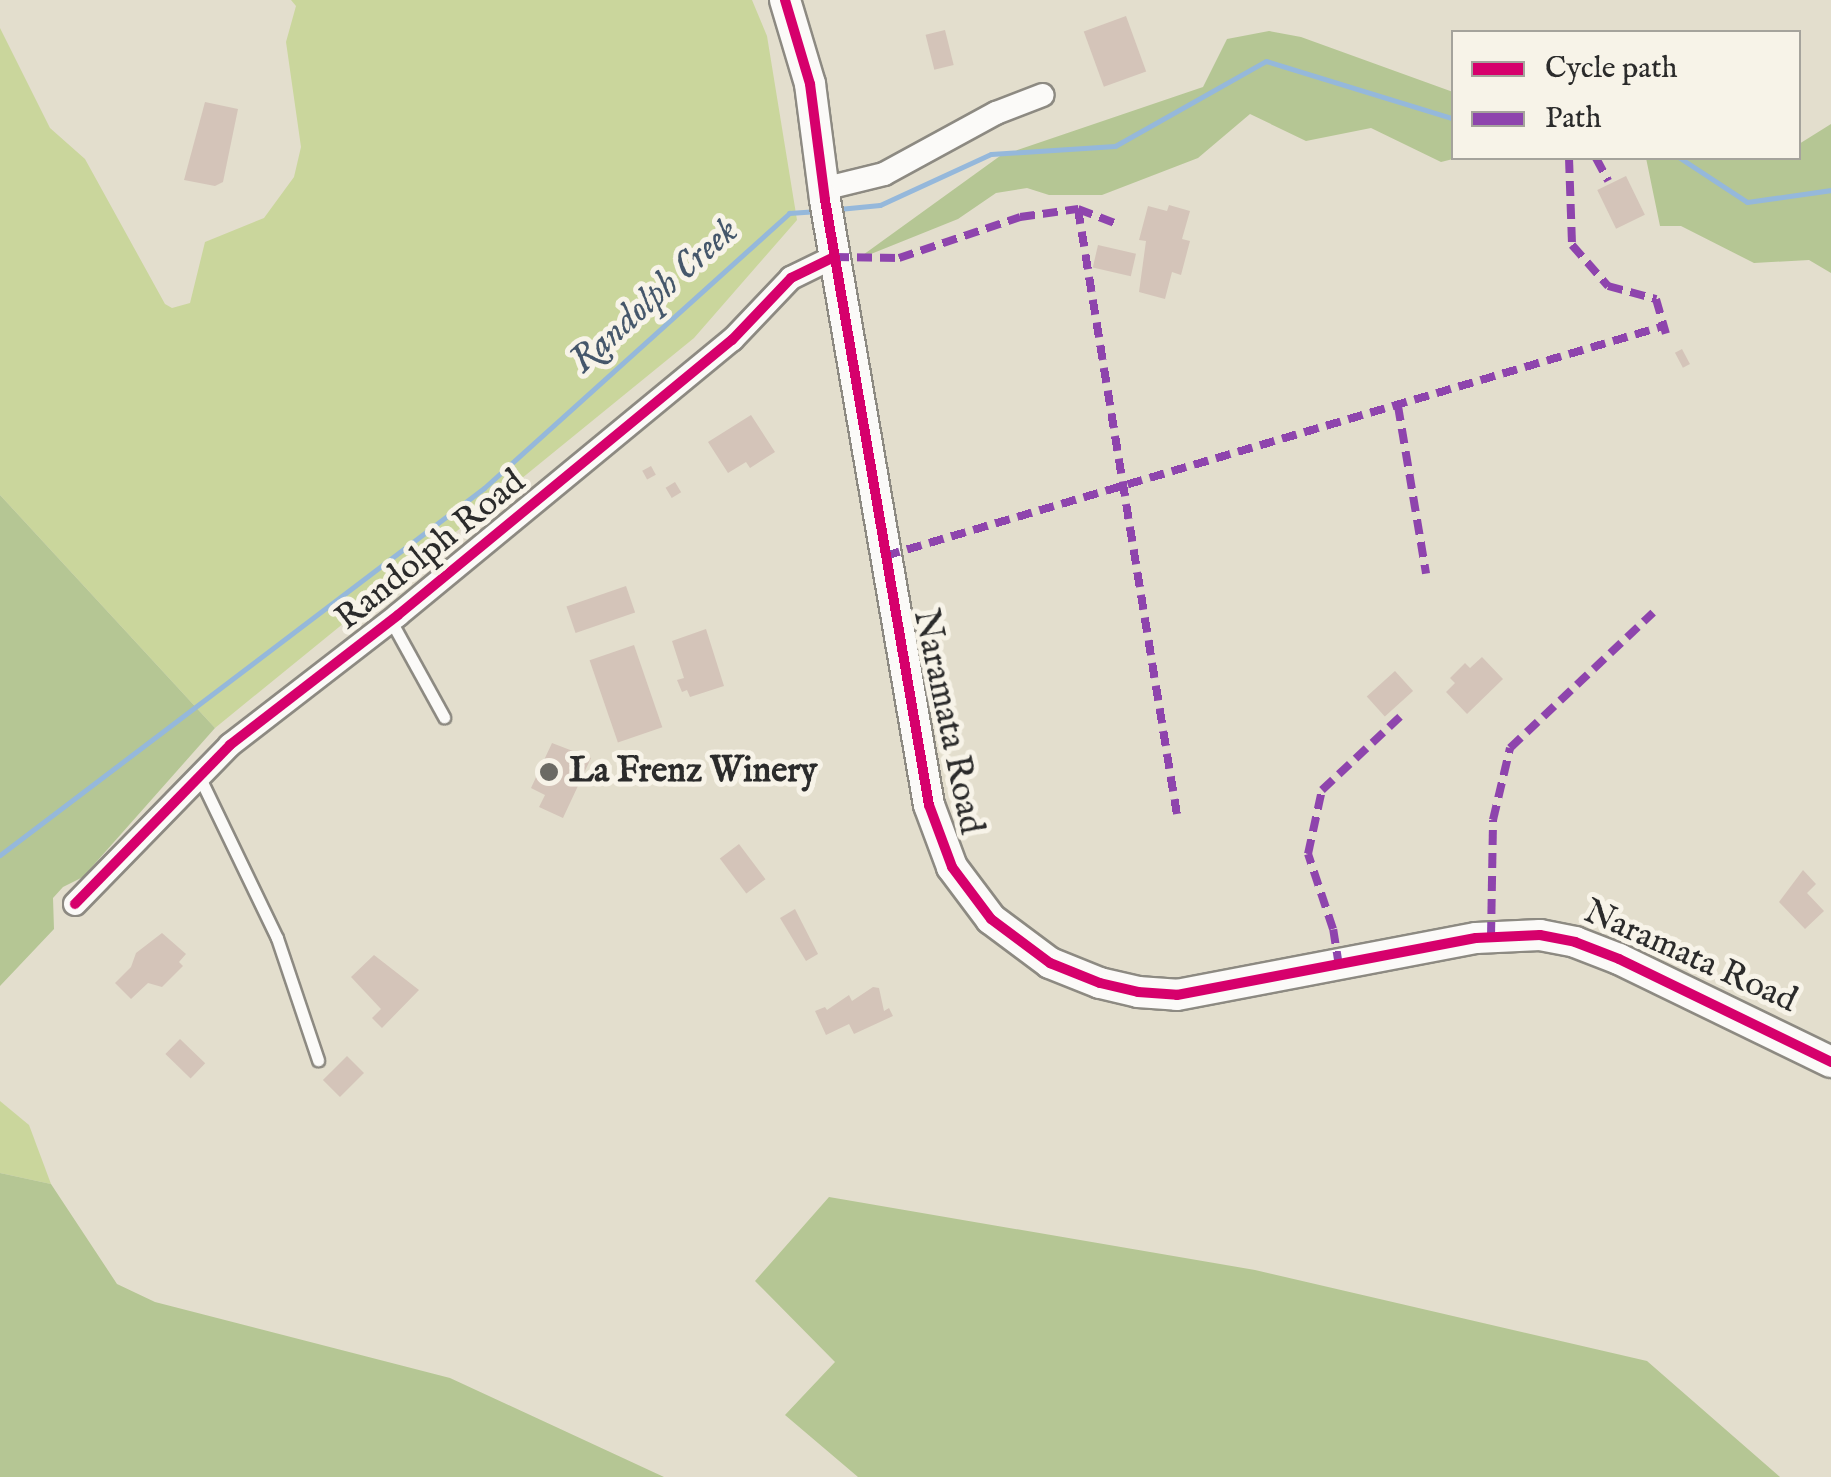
<!DOCTYPE html>
<style>
body{margin:0}
#map{position:relative;width:1831px;height:1477px;overflow:hidden;background:#e3decd;font-family:"IM FELL English",serif}
div>[style]{position:absolute}
.green>*{inset:0;background:#cad69c}
.forest>*{inset:0;background:#b5c694}
.stream>*{height:5px;margin:-2.5px;padding:0 2.5px;transform-origin:2.5px;border-radius:2.5px;background:#95b8db}
.building>*{inset:0;background:#d4c4b9;transform-origin:0 0}
.roads{filter:drop-shadow(2px 0 #8d8a82) drop-shadow(-2px 0 #8d8a82) drop-shadow(0 2px #8d8a82) drop-shadow(0 -2px #8d8a82)}
.lane>*{height:11px;margin:-5.5px;padding:0 5.5px;transform-origin:5.5px;border-radius:5.5px;background:#fbfaf8}
.street>*{height:22px;margin:-11px;padding:0 11px;transform-origin:11px;border-radius:11px;background:#fbfaf8}
.secondary>*{height:30px;margin:-15px;padding:0 15px;transform-origin:15px;border-radius:15px;background:#fbfaf8}
.quiet>*{height:8px;margin-top:-4px;transform-origin:0;background:repeating-linear-gradient(90deg,#8e44ad 0 15px,transparent 0 23px)}
.cycleway>*{height:10px;margin:-5px;padding:0 5px;transform-origin:5px;border-radius:5px;background:#d6006c}
.dots>*{width:28px;height:28px;translate:-50% -50%;box-sizing:border-box;border:5px solid #f7f3e8;border-radius:50%}
span{translate:-50% -50%;white-space:nowrap;text-align:center;line-height:1.15;-webkit-text-stroke:10px #f7f3e8;paint-order:stroke}
.street-label{font-size:35px;color:#2b2b2b}
.poi-label{font-size:35px;color:#2b2b2b;font-weight:700}
.left{translate:0 -50%;text-align:left}
.water-label{font-size:38px;color:#45576b;font-style:italic}
.legend{position:absolute;left:1451px;top:30px;width:350px;height:130px;box-sizing:border-box;background:#f7f3e8;border:2px solid #a5a39c;margin:0;padding:12px 18px;list-style:none;font-size:30px;color:#2b2b2b}
.legend li{display:flex;align-items:center;gap:20px;height:50px}
.legend b{width:50px;border:2px solid #a5a39c}
</style>
<div id="map">
<div class="green">
<i style="clip-path:polygon(291px 0,752px 0,767px 36px,797px 220px,694px 338px,215px 728px,0 495px,0 28px,50px 128px,85px 159px,165px 304px,172px 308px,190px 303px,205px 242px,264px 218px,294px 177px,301px 147px,286px 42px,296px 6px)"></i>
<i style="clip-path:polygon(0 1101px,29px 1125px,51px 1184px,0 1173px)"></i>
</div>
<div class="forest">
<i style="clip-path:polygon(1269px 31px,1301px 37px,1453px 92px,1457px 158px,1441px 162px,1371px 128px,1306px 141px,1250px 114px,1198px 158px,1102px 195px,1049px 195px,1027px 188px,996px 193px,958px 219px,856px 260px,1000px 156px,1203px 87px,1227px 39px)"></i>
<i style="clip-path:polygon(1831px 124px,1831px 273px,1809px 260px,1754px 263px,1681px 226px,1660px 226px,1646px 158px,1798px 158px,1799px 144px)"></i>
<i style="clip-path:polygon(0 495px,215px 728px,83px 877px,63px 887px,53px 898px,54px 929px,0 986px)"></i>
<i style="clip-path:polygon(0 1173px,51px 1184px,117px 1284px,155px 1302px,450px 1378px,664px 1477px,0 1477px)"></i>
<i style="clip-path:polygon(829px 1197px,1255px 1270px,1647px 1361px,1780px 1477px,858px 1477px,785px 1415px,835px 1362px,755px 1281px)"></i>
</div>
<div class="stream">
<i style="left:1680px;top:158px;width:80px;rotate:33.3deg"></i>
<i style="left:1747px;top:202px;width:85px;rotate:-8.1deg"></i>
<i style="left:839px;top:209px;width:41px;rotate:-5.6deg"></i>
<i style="left:880px;top:205px;width:122px;rotate:-24.7deg"></i>
<i style="left:991px;top:154px;width:124px;rotate:-3.7deg"></i>
<i style="left:1115px;top:146px;width:173px;rotate:-29.4deg"></i>
<i style="left:1266px;top:61px;width:197px;rotate:17.1deg"></i>
<i style="left:0;top:855px;width:607px;rotate:-37.17deg"></i>
<i style="left:484px;top:488px;width:411px;rotate:-42deg"></i>
<i style="left:789px;top:213px;width:29px;rotate:-4deg"></i>
</div>
<div class="building">
<i style="left:1126px;top:16px;width:59px;height:45px;rotate:70deg"></i>
<i style="left:945px;top:30px;width:36px;height:20px;rotate:76deg"></i>
<i style="clip-path:polygon(205px 102px,238px 109px,223px 182px,215px 186px,184px 180px)"></i>
<i style="left:1626px;top:176px;width:43px;height:32px;rotate:64deg"></i>
<i style="clip-path:polygon(1169px 205px,1190px 211px,1182px 239px,1190px 241px,1181px 275px,1172px 272px,1165px 299px,1139px 292px,1146px 241px,1139px 240px,1148px 206px,1167px 211px)"></i>
<i style="left:1098px;top:245px;width:39px;height:23px;rotate:13deg"></i>
<i style="left:1682px;top:349px;width:17px;height:8px;rotate:62deg"></i>
<i style="clip-path:polygon(751px 415px,775px 452px,750px 468px,746px 462px,728px 473px,708px 442px)"></i>
<i style="left:651px;top:466px;width:10px;height:10px;rotate:61deg"></i>
<i style="left:675px;top:482px;width:12px;height:11px;rotate:59deg"></i>
<i style="left:626px;top:586px;width:28px;height:63px;rotate:71deg"></i>
<i style="clip-path:polygon(706px 629px,724px 686px,690px 697px,687px 690px,682px 692px,677px 680px,684px 678px,672px 641px)"></i>
<i style="left:634px;top:645px;width:87px;height:47px;rotate:71deg"></i>
<i style="clip-path:polygon(1482px 657px,1503px 679px,1467px 714px,1446px 692px,1455px 683px,1450px 678px,1465px 663px,1470px 668px)"></i>
<i style="left:1395px;top:671px;width:27px;height:38px;rotate:48deg"></i>
<i style="clip-path:polygon(552px 743px,591px 758px,563px 818px,539px 807px,545px 795px,531px 788px)"></i>
<i style="left:739px;top:844px;width:44px;height:24px;rotate:53deg"></i>
<i style="clip-path:polygon(1803px 870px,1816px 884px,1807px 893px,1824px 911px,1805px 929px,1779px 902px)"></i>
<i style="clip-path:polygon(795px 909px,818px 954px,806px 961px,780px 918px)"></i>
<i style="clip-path:polygon(162px 933px,186px 954px,179px 962px,183px 966px,162px 987px,148px 983px,131px 999px,115px 983px,131px 967px,136px 953px)"></i>
<i style="clip-path:polygon(374px 955px,419px 990px,382px 1028px,372px 1018px,381px 1009px,351px 977px)"></i>
<i style="clip-path:polygon(873px 987px,879px 988px,884px 1011px,889px 1008px,893px 1016px,854px 1034px,849px 1024px,826px 1035px,815px 1011px,825px 1007px,827px 1010px,849px 995px,852px 1001px)"></i>
<i style="left:180px;top:1039px;width:35px;height:21px;rotate:44deg"></i>
<i style="left:347px;top:1056px;width:24px;height:34px;rotate:45deg"></i>
</div>
<div class="roads">
<div class="lane">
<i style="left:391px;top:621px;width:110px;rotate:61.1deg"></i>
<i style="left:199px;top:776px;width:180px;rotate:64.3deg"></i>
<i style="left:277px;top:938px;width:129px;rotate:71.4deg"></i>
</div>
<div class="street">
<i style="left:823px;top:189px;width:63px;rotate:-13.8deg"></i>
<i style="left:884px;top:174px;width:128px;rotate:-28.6deg"></i>
<i style="left:996px;top:113px;width:50px;rotate:-21deg"></i>
<i style="left:75px;top:904px;width:222px;rotate:-45.7deg"></i>
<i style="left:230px;top:745px;width:212px;rotate:-37.7deg"></i>
<i style="left:398px;top:615px;width:433px;rotate:-39.5deg"></i>
<i style="left:732px;top:340px;width:86px;rotate:-46.4deg"></i>
<i style="left:791px;top:278px;width:48px;rotate:-26deg"></i>
</div>
<div class="secondary">
<i style="left:785px;top:0;width:88px;rotate:73.4deg"></i>
<i style="left:810px;top:84px;width:117px;rotate:82.6deg"></i>
<i style="left:825px;top:200px;width:614px;rotate:80.25deg"></i>
<i style="left:929px;top:805px;width:66px;rotate:69.6deg"></i>
<i style="left:952px;top:867px;width:65px;rotate:53.1deg"></i>
<i style="left:991px;top:919px;width:74px;rotate:36.7deg"></i>
<i style="left:1050px;top:963px;width:54px;rotate:21.8deg"></i>
<i style="left:1100px;top:983px;width:39px;rotate:13deg"></i>
<i style="left:1138px;top:992px;width:39px;rotate:4deg"></i>
<i style="left:1177px;top:995px;width:304px;rotate:-10.8deg"></i>
<i style="left:1476px;top:938px;width:64px;rotate:-2.7deg"></i>
<i style="left:1540px;top:935px;width:36px;rotate:11deg"></i>
<i style="left:1575px;top:942px;width:47px;rotate:21.1deg"></i>
<i style="left:1619px;top:959px;width:236px;rotate:25.9deg"></i>
</div>
</div>
<div class="quiet">
<i style="left:1569px;top:158px;width:87px;rotate:88deg"></i>
<i style="left:1572px;top:245px;width:55px;rotate:48.7deg"></i>
<i style="left:1608px;top:286px;width:50px;rotate:15.2deg"></i>
<i style="left:1656px;top:299px;width:36px;rotate:74deg"></i>
<i style="left:1596px;top:158px;width:26px;rotate:62deg"></i>
<i style="left:1078px;top:209px;width:620px;rotate:80.72deg"></i>
<i style="left:834px;top:257px;width:65px;rotate:0.9deg"></i>
<i style="left:899px;top:258px;width:128px;rotate:-18.7deg"></i>
<i style="left:1020px;top:217px;width:59px;rotate:-7.9deg"></i>
<i style="left:1078px;top:209px;width:42px;rotate:21deg"></i>
<i style="left:1398px;top:406px;width:170px;rotate:80.5deg"></i>
<i style="left:885px;top:556px;width:812px;rotate:-16.45deg"></i>
<i style="left:1491px;top:937px;width:117px;rotate:-89deg"></i>
<i style="left:1493px;top:820px;width:74px;rotate:-76.7deg"></i>
<i style="left:1510px;top:748px;width:197px;rotate:-43.4deg"></i>
<i style="left:1339px;top:966px;width:37px;rotate:-99deg"></i>
<i style="left:1333px;top:929px;width:79px;rotate:-108.4deg"></i>
<i style="left:1308px;top:854px;width:66px;rotate:-77.7deg"></i>
<i style="left:1322px;top:790px;width:112px;rotate:-43.2deg"></i>
</div>
<div class="cycleway">
<i style="left:785px;top:0;width:88px;rotate:73.4deg"></i>
<i style="left:810px;top:84px;width:117px;rotate:82.6deg"></i>
<i style="left:825px;top:200px;width:614px;rotate:80.25deg"></i>
<i style="left:929px;top:805px;width:66px;rotate:69.6deg"></i>
<i style="left:952px;top:867px;width:65px;rotate:53.1deg"></i>
<i style="left:991px;top:919px;width:74px;rotate:36.7deg"></i>
<i style="left:1050px;top:963px;width:54px;rotate:21.8deg"></i>
<i style="left:1100px;top:983px;width:39px;rotate:13deg"></i>
<i style="left:1138px;top:992px;width:39px;rotate:4deg"></i>
<i style="left:1177px;top:995px;width:304px;rotate:-10.8deg"></i>
<i style="left:1476px;top:938px;width:64px;rotate:-2.7deg"></i>
<i style="left:1540px;top:935px;width:36px;rotate:11deg"></i>
<i style="left:1575px;top:942px;width:47px;rotate:21.1deg"></i>
<i style="left:1619px;top:959px;width:236px;rotate:25.9deg"></i>
<i style="left:75px;top:904px;width:222px;rotate:-45.7deg"></i>
<i style="left:230px;top:745px;width:212px;rotate:-37.7deg"></i>
<i style="left:398px;top:615px;width:433px;rotate:-39.5deg"></i>
<i style="left:732px;top:340px;width:86px;rotate:-46.4deg"></i>
<i style="left:791px;top:278px;width:48px;rotate:-26deg"></i>
</div>
<div class="dots">
<i style="left:549px;top:772px;background:#6b6a64"></i>
</div>
<div class="street-label">
<span style="left:431px;top:551px;rotate:-39deg">Randolph Road</span>
<span style="left:947px;top:722px;rotate:78deg">Naramata Road</span>
<span style="left:1690px;top:957px;rotate:24deg">Naramata Road</span>
</div>
<div class="poi-label">
<span class="left" style="left:569px;top:772px">La Frenz Winery</span>
</div>
<div class="water-label">
<span style="left:655px;top:297px;rotate:-42deg">Randolph Creek</span>
</div>
<ul class="legend">
<li><b style="height:12px;background:#d6006c"></b>Cycle path</li>
<li><b style="height:12px;background:#8e44ad"></b>Path</li>
</ul>
</div>
